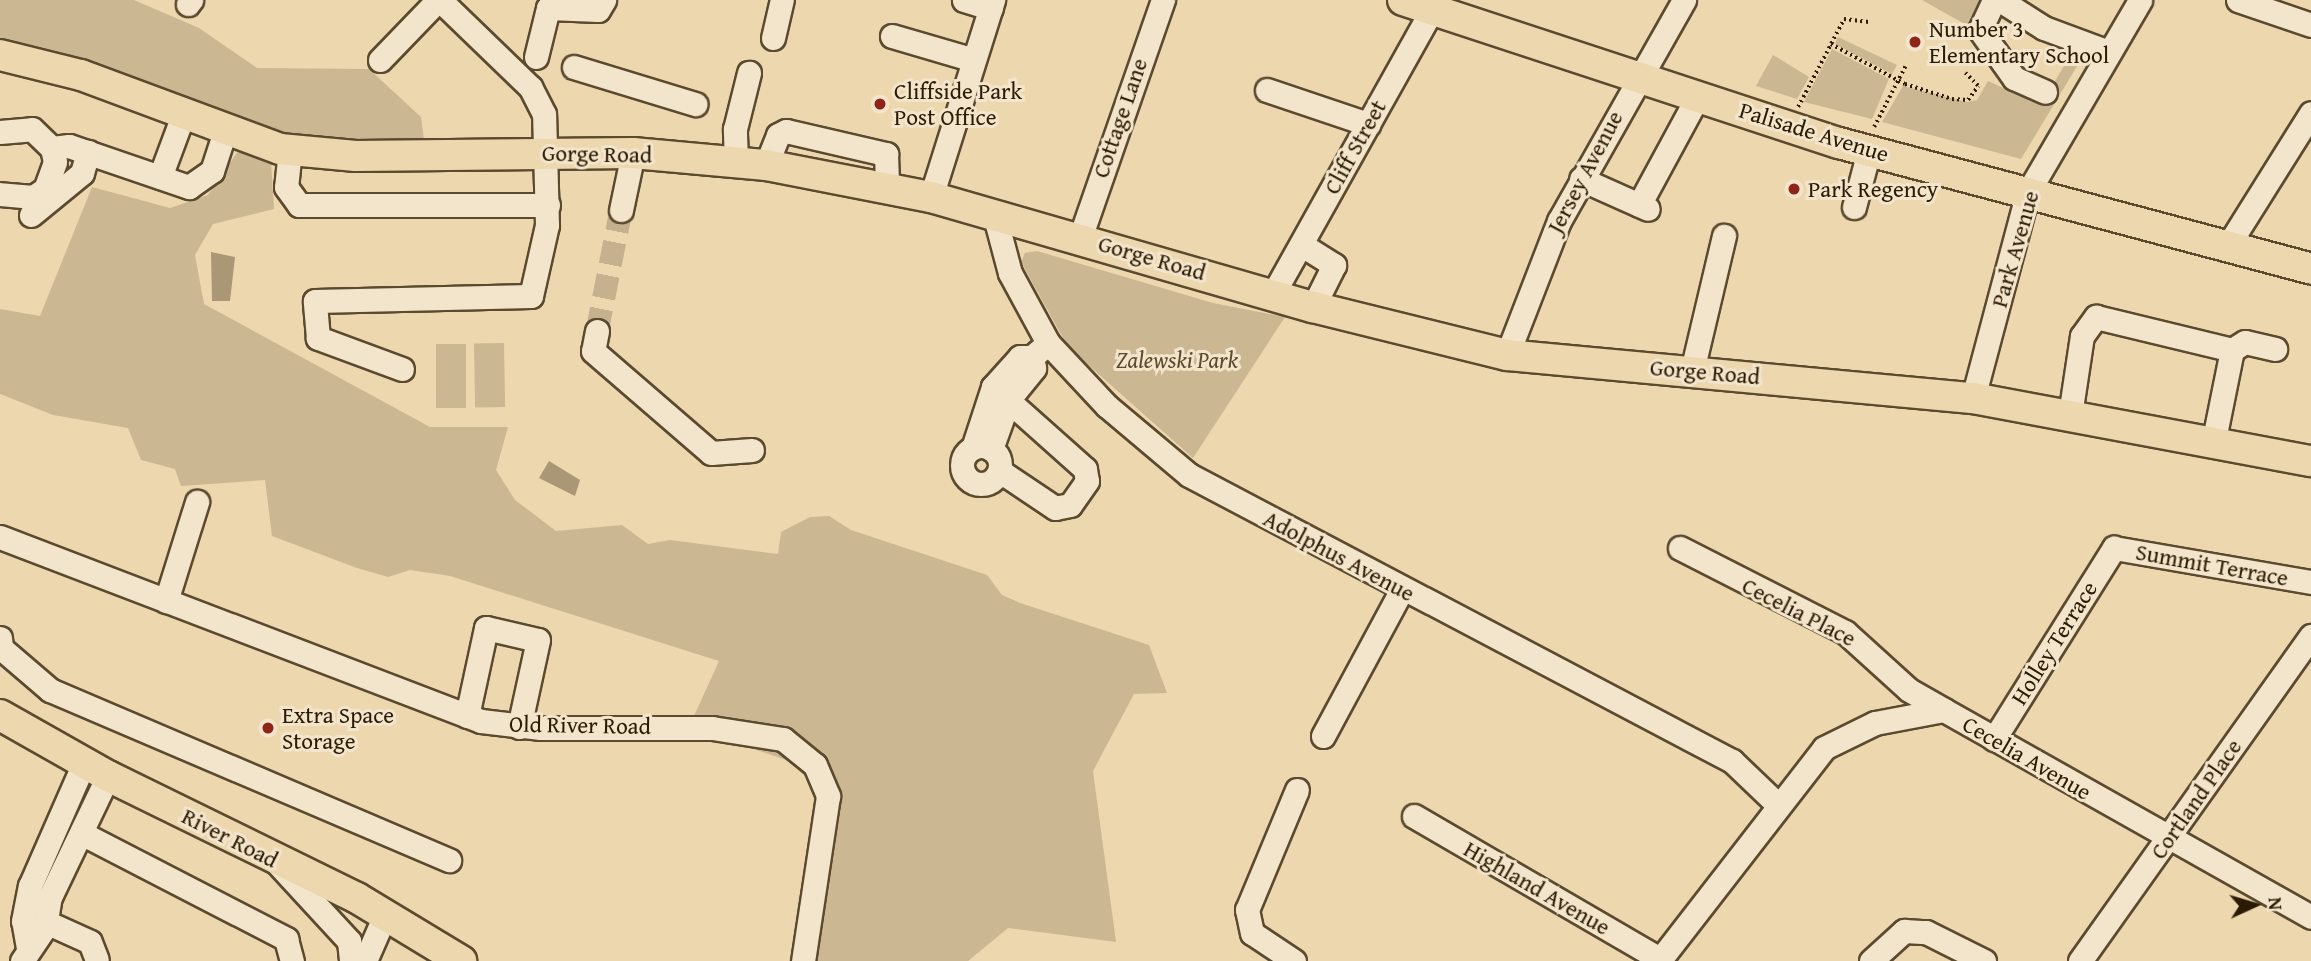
<!DOCTYPE html>
<style>
body{margin:0}
#map{position:relative;width:2311px;height:961px;overflow:hidden;background:#ecd7af;font-family:"Gentium Book Plus",serif}
div>[style]{position:absolute}
.green>*{inset:0;background:#cbb792;transform-origin:0 0}
.water>*{inset:0;background:#aa9775}
.minor-tunnel>*{height:23px;margin-top:-11.5px;transform-origin:0;background:repeating-linear-gradient(90deg,#c5b18d 0 23px,transparent 0 34px)}
.path>*{height:3.5px;margin-top:-1.75px;transform-origin:0;background:repeating-linear-gradient(90deg,#2b1b03 0 2px,transparent 0 5.5px)}
.roads{filter:drop-shadow(2px 0 #5b4a2e) drop-shadow(-2px 0 #5b4a2e) drop-shadow(0 2px #5b4a2e) drop-shadow(0 -2px #5b4a2e)}
.minor>*{height:23px;margin:-11.5px;padding:0 11.5px;transform-origin:11.5px;border-radius:11.5px;background:#f3e5cb}
.minor>.ring{margin:-11.5px;padding:0;box-sizing:content-box;background:none;border:23px solid #f3e5cb;border-radius:50%}
.major>*{height:30px;margin:-15px;padding:0 15px;transform-origin:15px;border-radius:15px;background:#ecd7af}
.dots>*{width:19px;height:19px;translate:-50% -50%;box-sizing:border-box;border:4px solid #f3e5cb;border-radius:50%}
span{translate:-50% -50%;white-space:nowrap;text-align:center;line-height:1.15;-webkit-text-stroke:6px #f3e5cb;paint-order:stroke}
.poi-label{font-size:23px;color:#2b1b03}
.left{translate:0 -50%;text-align:left}
.street-label{font-size:23px;color:#2b1b03}
.park-label{font-size:23px;color:#5b4a2e;font-style:italic}
.north{position:absolute;left:2220px;top:870px;width:70px;height:70px;-webkit-text-stroke:5px #f3e5cb;paint-order:stroke;rotate:86deg;font-size:19px;font-weight:700;line-height:28px;text-align:center;color:#2b1b03}
.north::after{content:'';display:block;margin:auto;width:24px;height:32px;background:#2b1b03;clip-path:polygon(50% 0,100% 100%,50% 72%,0 100%)}
</style>
<div id="map">
<div class="green">
<i style="clip-path:polygon(0 0,134px 0,199px 28px,257px 68px,369px 69px,421px 117px,426px 155px,270px 146px,274px 209px,213px 224px,195px 255px,204px 304px,430px 427px,508px 427px,496px 470px,515px 500px,556px 531px,622px 525px,648px 544px,670px 540px,778px 554px,781px 532px,810px 517px,829px 516px,851px 530px,987px 575px,1002px 595px,1020px 603px,1149px 645px,1167px 693px,1134px 694px,1093px 771px,1116px 942px,1008px 928px,968px 961px,800px 961px,827px 774px,689px 727px,719px 661px,450px 576px,410px 570px,388px 577px,357px 568px,272px 536px,265px 480px,181px 486px,175px 469px,141px 460px,128px 428px,53px 415px,0 394px,0 309px,40px 316px,92px 187px,170px 208px,208px 195px,245px 141px,0 55px)"></i>
<i style="clip-path:polygon(1922px 0,1983px 0,1970px 27px)"></i>
<i style="clip-path:polygon(1838px 37px,1897px 65px,1892px 74px,1835px 44px)"></i>
<i style="clip-path:polygon(1832px 49px,1889px 79px,1872px 119px,1804px 102px)"></i>
<i style="clip-path:polygon(2071px 54px,2082px 58px,2021px 159px,1882px 122px,1903px 86px,1967px 102px,1977px 100px,1988px 81px,2041px 105px)"></i>
<i style="clip-path:polygon(1773px 55px,1809px 77px,1797px 99px,1756px 86px)"></i>
<i style="clip-path:polygon(1037px 251px,1213px 303px,1285px 317px,1193px 458px,1068px 347px,1021px 262px,1025px 253px)"></i>
<i style="left:504px;top:343px;width:64px;height:30px;rotate:89deg"></i>
<i style="left:436px;top:344px;width:30px;height:64px"></i>
</div>
<div class="water">
<i style="clip-path:polygon(211px 252px,235px 257px,230px 301px,212px 301px)"></i>
<i style="clip-path:polygon(549px 461px,580px 480px,575px 496px,539px 478px)"></i>
</div>
<div class="minor-tunnel">
<i style="left:597px;top:331px;width:123px;rotate:-78.8deg"></i>
</div>
<div class="path">
<i style="left:1831px;top:44px;width:84px;rotate:28.4deg"></i>
<i style="left:1905px;top:84px;width:49px;rotate:17.7deg"></i>
<i style="left:1952px;top:99px;width:16px;rotate:4deg"></i>
<i style="left:1968px;top:100px;width:17px;rotate:-54deg"></i>
<i style="left:1978px;top:86px;width:18px;rotate:-135deg"></i>
<i style="left:1798px;top:107px;width:99px;rotate:-62.4deg"></i>
<i style="left:1844px;top:19px;width:25px;rotate:7deg"></i>
<i style="left:1874px;top:127px;width:68px;rotate:-62.7deg"></i>
</div>
<div class="roads">
<div class="minor">
<i style="left:964px;top:0;width:28px;rotate:17deg"></i>
<i style="left:1994px;top:0;width:33px;rotate:115deg"></i>
<i style="left:1980px;top:30px;width:59px;rotate:54.7deg"></i>
<i style="left:2014px;top:78px;width:34px;rotate:24deg"></i>
<i style="left:2000px;top:0;width:52px;rotate:32.5deg"></i>
<i style="left:2044px;top:28px;width:69px;rotate:20.3deg"></i>
<i style="left:2238px;top:0;width:77px;rotate:18.9deg"></i>
<i style="left:188px;top:4px;width:5px;rotate:-53deg"></i>
<i style="left:892px;top:36px;width:85px;rotate:16.3deg"></i>
<i style="left:773px;top:38px;width:39px;rotate:-77deg"></i>
<i style="left:536px;top:57px;width:50px;rotate:-76.2deg"></i>
<i style="left:548px;top:8px;width:50px;rotate:2.3deg"></i>
<i style="left:598px;top:10px;width:12px;rotate:-59deg"></i>
<i style="left:380px;top:60px;width:83px;rotate:-46deg"></i>
<i style="left:574px;top:67px;width:127px;rotate:17deg"></i>
<i style="left:1267px;top:90px;width:107px;rotate:18.6deg"></i>
<i style="left:0;top:132px;width:32px;rotate:-5deg"></i>
<i style="left:32px;top:129px;width:28px;rotate:44deg"></i>
<i style="left:52px;top:148px;width:14px;rotate:78deg"></i>
<i style="left:55px;top:162px;width:29px;rotate:110deg"></i>
<i style="left:45px;top:189px;width:14px;rotate:146deg"></i>
<i style="left:33px;top:197px;width:33px;rotate:-175deg"></i>
<i style="left:52px;top:148px;width:17px;rotate:-7deg"></i>
<i style="left:69px;top:146px;width:127px;rotate:18.9deg"></i>
<i style="left:189px;top:187px;width:28px;rotate:-35deg"></i>
<i style="left:212px;top:171px;width:40px;rotate:-72deg"></i>
<i style="left:290px;top:150px;width:37px;rotate:96deg"></i>
<i style="left:286px;top:187px;width:22px;rotate:54deg"></i>
<i style="left:299px;top:205px;width:249px"></i>
<i style="left:736px;top:162px;width:33px;rotate:-92deg"></i>
<i style="left:735px;top:129px;width:58px;rotate:-76deg"></i>
<i style="left:766px;top:165px;width:32px;rotate:-68deg"></i>
<i style="left:778px;top:135px;width:9px;rotate:-27deg"></i>
<i style="left:786px;top:131px;width:103px;rotate:13deg"></i>
<i style="left:886px;top:154px;width:35px;rotate:88deg"></i>
<i style="left:160px;top:177px;width:66px;rotate:-69.6deg"></i>
<i style="left:1581px;top:179px;width:73px;rotate:24.1deg"></i>
<i style="left:931px;top:197px;width:207px;rotate:-72.5deg"></i>
<i style="left:1639px;top:205px;width:124px;rotate:-61.6deg"></i>
<i style="left:1854px;top:207px;width:58px;rotate:-75deg"></i>
<i style="left:621px;top:210px;width:58px;rotate:-78.1deg"></i>
<i style="left:994px;top:213px;width:62px;rotate:75.1deg"></i>
<i style="left:1010px;top:273px;width:80px;rotate:61.5deg"></i>
<i style="left:1048px;top:343px;width:86px;rotate:46.9deg"></i>
<i style="left:1107px;top:406px;width:107px;rotate:40.1deg"></i>
<i style="left:1189px;top:475px;width:614px;rotate:27.78deg"></i>
<i style="left:1732px;top:761px;width:62px;rotate:43.7deg"></i>
<i style="left:31px;top:215px;width:66px;rotate:-39.5deg"></i>
<i style="left:82px;top:173px;width:22px;rotate:-74deg"></i>
<i style="left:1080px;top:238px;width:252px;rotate:-70.8deg"></i>
<i style="left:1302px;top:245px;width:38px;rotate:32deg"></i>
<i style="left:1334px;top:265px;width:47px;rotate:116.6deg"></i>
<i style="left:2227px;top:247px;width:158px;rotate:-57.9deg"></i>
<i style="left:1273px;top:294px;width:337px;rotate:-60.8deg"></i>
<i style="left:597px;top:331px;width:20px;rotate:101deg"></i>
<i style="left:593px;top:351px;width:156px;rotate:40.8deg"></i>
<i style="left:711px;top:453px;width:41px;rotate:-4.2deg"></i>
<i style="left:2232px;top:350px;width:15px;rotate:-32deg"></i>
<i style="left:2245px;top:342px;width:31px;rotate:13deg"></i>
<i style="left:1507px;top:355px;width:144px;rotate:-68.8deg"></i>
<i style="left:1559px;top:221px;width:254px;rotate:-60.5deg"></i>
<i style="left:402px;top:369px;width:90px;rotate:-159.7deg"></i>
<i style="left:318px;top:338px;width:37px;rotate:-95deg"></i>
<i style="left:315px;top:301px;width:216px;rotate:-1.3deg"></i>
<i style="left:531px;top:296px;width:73px;rotate:-77.3deg"></i>
<i style="left:547px;top:225px;width:111px;rotate:-91.5deg"></i>
<i style="left:544px;top:114px;width:30px;rotate:-117deg"></i>
<i style="left:530px;top:87px;width:125px;rotate:-136deg"></i>
<i style="left:1692px;top:371px;width:139px;rotate:-76.7deg"></i>
<i style="left:993px;top:387px;width:123px;rotate:41.7deg"></i>
<i style="left:1085px;top:469px;width:12px;rotate:81deg"></i>
<i style="left:1087px;top:481px;width:29px;rotate:125deg"></i>
<i style="left:1070px;top:505px;width:15px;rotate:169deg"></i>
<i style="left:1055px;top:508px;width:66px;rotate:-146.1deg"></i>
<i style="left:1973px;top:398px;width:213px;rotate:-75.1deg"></i>
<i style="left:2028px;top:192px;width:222px;rotate:-59.7deg"></i>
<i style="left:2070px;top:415px;width:80px;rotate:-81.4deg"></i>
<i style="left:2082px;top:336px;width:24px;rotate:-54deg"></i>
<i style="left:2096px;top:317px;width:140px;rotate:13.6deg"></i>
<i style="left:2232px;top:350px;width:96px;rotate:101.4deg"></i>
<i class="ring" style="left:962px;top:446px;width:15px;height:15px"></i>
<i style="left:973px;top:448px;width:64px;rotate:-71.8deg"></i>
<i style="left:993px;top:387px;width:40px;rotate:-48deg"></i>
<i style="left:1020px;top:357px;width:12px"></i>
<i style="left:1032px;top:357px;width:21px;rotate:-41deg"></i>
<i style="left:991px;top:449px;width:53px;rotate:-70.2deg"></i>
<i style="left:1009px;top:399px;width:40px;rotate:-51deg"></i>
<i style="left:1034px;top:368px;width:11px;rotate:-100deg"></i>
<i style="left:0;top:537px;width:515px;rotate:20.93deg"></i>
<i style="left:481px;top:721px;width:60px;rotate:6.7deg"></i>
<i style="left:541px;top:728px;width:171px"></i>
<i style="left:712px;top:728px;width:72px;rotate:8.8deg"></i>
<i style="left:783px;top:739px;width:41px;rotate:39.1deg"></i>
<i style="left:815px;top:765px;width:34px;rotate:67deg"></i>
<i style="left:828px;top:796px;width:167px;rotate:98.6deg"></i>
<i style="left:1680px;top:548px;width:185px;rotate:27deg"></i>
<i style="left:1845px;top:632px;width:86px;rotate:42.2deg"></i>
<i style="left:1909px;top:690px;width:40px;rotate:29.7deg"></i>
<i style="left:166px;top:601px;width:104px;rotate:-72.6deg"></i>
<i style="left:0;top:638px;width:10px;rotate:84deg"></i>
<i style="left:1px;top:648px;width:65px;rotate:40.6deg"></i>
<i style="left:50px;top:690px;width:434px;rotate:23.1deg"></i>
<i style="left:467px;top:716px;width:90px;rotate:-77.8deg"></i>
<i style="left:486px;top:628px;width:53px;rotate:13deg"></i>
<i style="left:538px;top:640px;width:89px;rotate:102.3deg"></i>
<i style="left:1323px;top:736px;width:167px;rotate:-61.7deg"></i>
<i style="left:1994px;top:739px;width:226px;rotate:-57.9deg"></i>
<i style="left:2114px;top:548px;width:200px;rotate:9.8deg"></i>
<i style="left:1414px;top:816px;width:285px;rotate:30.2deg"></i>
<i style="left:83px;top:834px;width:229px;rotate:27.3deg"></i>
<i style="left:286px;top:939px;width:23px;rotate:75deg"></i>
<i style="left:278px;top:864px;width:105px;rotate:47.3deg"></i>
<i style="left:349px;top:941px;width:20px;rotate:84deg"></i>
<i style="left:46px;top:922px;width:48px;rotate:24.4deg"></i>
<i style="left:90px;top:942px;width:19px;rotate:69deg"></i>
<i style="left:28px;top:948px;width:27px;rotate:-100deg"></i>
<i style="left:23px;top:921px;width:36px;rotate:-79deg"></i>
<i style="left:30px;top:886px;width:134px;rotate:-66.3deg"></i>
<i style="left:22px;top:961px;width:41px;rotate:-55.9deg"></i>
<i style="left:45px;top:927px;width:30px;rotate:-81deg"></i>
<i style="left:50px;top:897px;width:134px;rotate:-64.4deg"></i>
<i style="left:365px;top:961px;width:50px;rotate:-66.5deg"></i>
<i style="left:1294px;top:961px;width:50px;rotate:-146.3deg"></i>
<i style="left:1252px;top:933px;width:24px;rotate:-102deg"></i>
<i style="left:1247px;top:910px;width:130px;rotate:-67.4deg"></i>
<i style="left:1659px;top:961px;width:269px;rotate:-52.2deg"></i>
<i style="left:1824px;top:748px;width:57px;rotate:-26.1deg"></i>
<i style="left:1875px;top:723px;width:70px;rotate:-10.7deg"></i>
<i style="left:1944px;top:710px;width:421px;rotate:29.4deg"></i>
<i style="left:1871px;top:961px;width:45px;rotate:-42.3deg"></i>
<i style="left:1904px;top:931px;width:22px;rotate:3deg"></i>
<i style="left:1926px;top:932px;width:65px;rotate:26.6deg"></i>
<i style="left:2080px;top:961px;width:399px;rotate:-54.6deg"></i>
</div>
<div class="major">
<i style="left:1403px;top:0;width:459px;rotate:18.2deg"></i>
<i style="left:1839px;top:143px;width:489px;rotate:14.9deg"></i>
<i style="left:0;top:55px;width:83px;rotate:13.9deg"></i>
<i style="left:81px;top:75px;width:212px;rotate:20.4deg"></i>
<i style="left:280px;top:149px;width:76px;rotate:5.3deg"></i>
<i style="left:356px;top:156px;width:277px;rotate:-0.6deg"></i>
<i style="left:633px;top:153px;width:134px;rotate:5.2deg"></i>
<i style="left:766px;top:165px;width:168px;rotate:11deg"></i>
<i style="left:931px;top:197px;width:398px;rotate:16.1deg"></i>
<i style="left:1313px;top:307px;width:200px;rotate:13.9deg"></i>
<i style="left:1507px;top:355px;width:468px;rotate:5.3deg"></i>
<i style="left:1973px;top:398px;width:344px;rotate:10.6deg"></i>
<i style="left:0;top:715px;width:124px;rotate:29.5deg"></i>
<i style="left:108px;top:776px;width:277px;rotate:26.1deg"></i>
<i style="left:357px;top:898px;width:122px;rotate:31.2deg"></i>
</div>
</div>
<div class="dots">
<i style="left:1915px;top:42px;background:#8f2418"></i>
<i style="left:880px;top:104px;background:#8f2418"></i>
<i style="left:1794px;top:189px;background:#8f2418"></i>
<i style="left:268px;top:728px;background:#8f2418"></i>
</div>
<div class="poi-label">
<span class="left" style="left:1929px;top:42px">Number 3<br>Elementary School</span>
<span class="left" style="left:894px;top:104px">Cliffside Park<br>Post Office</span>
<span class="left" style="left:1808px;top:189px">Park Regency</span>
<span class="left" style="left:282px;top:728px">Extra Space<br>Storage</span>
</div>
<div class="street-label">
<span style="left:1120px;top:118px;rotate:-71deg">Cottage Lane</span>
<span style="left:1814px;top:132px;rotate:17deg">Palisade Avenue</span>
<span style="left:1355px;top:147px;rotate:-61deg">Cliff Street</span>
<span style="left:597px;top:154px;rotate:1deg">Gorge Road</span>
<span style="left:1585px;top:172px;rotate:-62deg">Jersey Avenue</span>
<span style="left:2015px;top:249px;rotate:-74deg">Park Avenue</span>
<span style="left:1152px;top:258px;rotate:16deg">Gorge Road</span>
<span style="left:1705px;top:372px;rotate:5deg">Gorge Road</span>
<span style="left:1339px;top:556px;rotate:28deg">Adolphus Avenue</span>
<span style="left:2212px;top:565px;rotate:10deg">Summit Terrace</span>
<span style="left:1799px;top:612px;rotate:27deg">Cecelia Place</span>
<span style="left:2054px;top:643px;rotate:-58deg">Holley Terrace</span>
<span style="left:580px;top:725px;rotate:1deg">Old River Road</span>
<span style="left:2027px;top:758px;rotate:30deg">Cecelia Avenue</span>
<span style="left:2196px;top:799px;rotate:-55deg">Cortland Place</span>
<span style="left:230px;top:838px;rotate:27deg">River Road</span>
<span style="left:1537px;top:888px;rotate:30deg">Highland Avenue</span>
</div>
<div class="park-label">
<span style="left:1177px;top:360px">Zalewski Park</span>
</div>
<div class="north">N</div>
</div>
